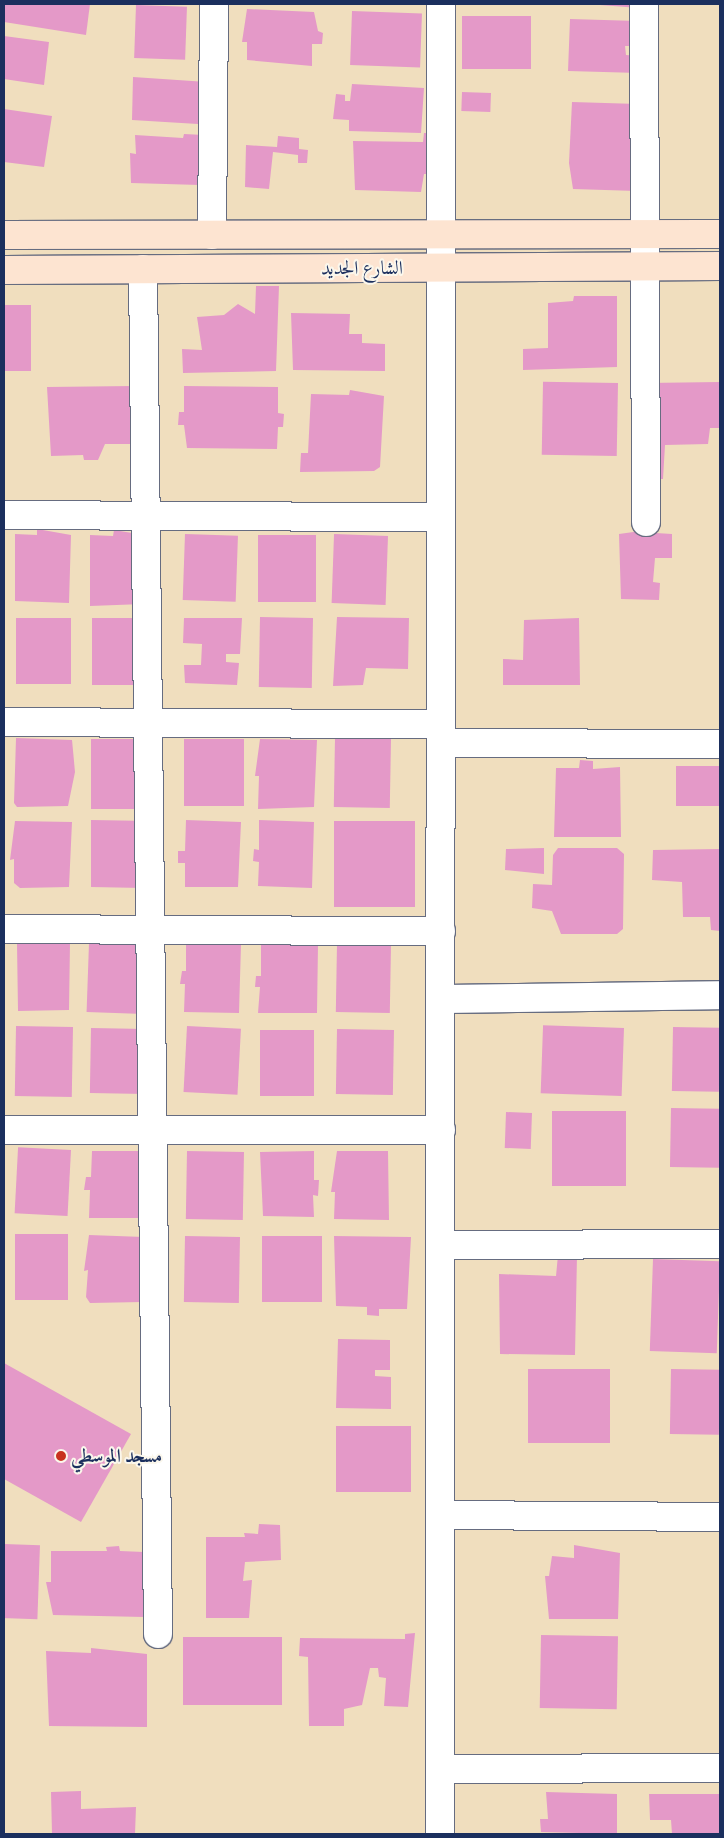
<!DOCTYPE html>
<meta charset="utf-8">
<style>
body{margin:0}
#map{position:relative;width:724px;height:1838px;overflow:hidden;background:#f0debe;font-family:"IM FELL Great Primer",Amiri,serif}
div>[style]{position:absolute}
.building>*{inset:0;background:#e499c8;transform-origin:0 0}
.roads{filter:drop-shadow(1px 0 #666c80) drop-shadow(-1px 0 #666c80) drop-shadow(0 1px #666c80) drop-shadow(0 -1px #666c80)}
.street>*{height:28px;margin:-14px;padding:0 14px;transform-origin:14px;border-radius:14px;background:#fff}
.secondary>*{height:28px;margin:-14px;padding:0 14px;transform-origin:14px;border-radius:14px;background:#fde4d1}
.dots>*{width:14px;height:14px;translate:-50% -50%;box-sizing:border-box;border:2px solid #fbf7ec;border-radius:50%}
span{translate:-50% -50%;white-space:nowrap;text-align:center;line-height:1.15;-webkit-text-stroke:4px #fbf7ec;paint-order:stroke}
.street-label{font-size:19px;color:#1b2f5e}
.poi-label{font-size:19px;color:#1b2f5e;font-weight:700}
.left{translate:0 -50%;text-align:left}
.frame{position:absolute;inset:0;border:5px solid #1b2f5e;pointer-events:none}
</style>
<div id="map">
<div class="building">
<i style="clip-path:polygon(4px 4px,90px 4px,86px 35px,4px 22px)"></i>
<i style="clip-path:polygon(587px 4px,640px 4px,639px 8px)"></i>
<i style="left:136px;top:5px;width:51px;height:53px;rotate:2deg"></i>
<i style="clip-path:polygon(247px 9px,314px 12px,318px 31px,323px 33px,322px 44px,312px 44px,312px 66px,247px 60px,247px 42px,242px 42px)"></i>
<i style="left:352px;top:11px;width:70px;height:54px;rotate:2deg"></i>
<i style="left:462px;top:16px;width:69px;height:53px"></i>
<i style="clip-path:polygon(570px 19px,638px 21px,639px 46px,625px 46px,626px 55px,639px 56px,639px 73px,568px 71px)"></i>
<i style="clip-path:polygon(4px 36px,49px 42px,44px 85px,4px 79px)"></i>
<i style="clip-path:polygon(133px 77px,207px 82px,205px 120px,198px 124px,132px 120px)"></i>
<i style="clip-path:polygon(352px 84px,424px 88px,421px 133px,349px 131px,349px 120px,333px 119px,336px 94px,345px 95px,345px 101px,350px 101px)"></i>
<i style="left:462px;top:92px;width:29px;height:19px;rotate:2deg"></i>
<i style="clip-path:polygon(572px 102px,638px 104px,637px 191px,573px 189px,569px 163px)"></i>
<i style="clip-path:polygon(4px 109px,52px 116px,44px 167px,4px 162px)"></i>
<i style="clip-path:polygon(424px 133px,439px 133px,438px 174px,424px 174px,421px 192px,355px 190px,353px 141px,423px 142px)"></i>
<i style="clip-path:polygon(184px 134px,204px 135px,200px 185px,131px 183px,130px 153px,136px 154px,135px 135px,183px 138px)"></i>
<i style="clip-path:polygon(278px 136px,299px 138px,299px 149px,308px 150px,307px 163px,298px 163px,298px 155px,273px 152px,269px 189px,245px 187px,246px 145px,277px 147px)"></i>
<i style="clip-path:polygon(256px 286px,279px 286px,276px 371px,183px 373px,182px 349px,202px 350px,197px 317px,224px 315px,238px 304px,255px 314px)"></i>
<i style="clip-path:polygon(574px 296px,617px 296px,617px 367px,523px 370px,523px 349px,548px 348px,548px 303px,573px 301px)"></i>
<i style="left:4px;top:305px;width:27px;height:66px"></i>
<i style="clip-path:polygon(291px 313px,350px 314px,349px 334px,362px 334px,362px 343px,385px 344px,385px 371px,293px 370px)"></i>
<i style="clip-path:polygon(720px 382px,720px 428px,710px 428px,708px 444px,665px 445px,663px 479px,648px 479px,646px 383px)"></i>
<i style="left:618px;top:383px;width:73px;height:75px;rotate:91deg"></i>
<i style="clip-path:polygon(133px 386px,131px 444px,105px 444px,98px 460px,84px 460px,83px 455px,51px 456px,47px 387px)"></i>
<i style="clip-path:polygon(184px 386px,278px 387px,278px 413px,284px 414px,283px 427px,278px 427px,277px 449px,187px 448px,184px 425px,178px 425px,179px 412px,184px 412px)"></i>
<i style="clip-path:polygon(350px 390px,384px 396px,380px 467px,374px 471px,300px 472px,301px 453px,308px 453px,311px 394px,349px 395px)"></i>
<i style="clip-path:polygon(37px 529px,71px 535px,69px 603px,15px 601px,15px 534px,37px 535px)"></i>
<i style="clip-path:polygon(655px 529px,656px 533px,672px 534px,672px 558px,655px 558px,653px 582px,660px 583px,659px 600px,621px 599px,619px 534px)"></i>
<i style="clip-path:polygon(114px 530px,144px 535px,143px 604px,90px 606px,90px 535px,113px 536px)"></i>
<i style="left:185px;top:534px;width:53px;height:66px;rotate:2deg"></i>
<i style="left:258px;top:535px;width:58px;height:67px"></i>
<i style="left:388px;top:536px;width:69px;height:54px;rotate:92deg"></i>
<i style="left:260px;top:617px;width:53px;height:70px;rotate:1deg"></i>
<i style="clip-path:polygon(337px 617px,409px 618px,408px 669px,366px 668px,363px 685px,333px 686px)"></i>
<i style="left:16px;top:618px;width:55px;height:66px"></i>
<i style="left:92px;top:618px;width:52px;height:67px"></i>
<i style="clip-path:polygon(184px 618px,242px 618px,240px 654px,226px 654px,226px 662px,239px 663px,237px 685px,185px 683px,184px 665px,201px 665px,202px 644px,183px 643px)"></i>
<i style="clip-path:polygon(579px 618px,580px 685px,503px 685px,503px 659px,523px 660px,524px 620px)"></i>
<i style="clip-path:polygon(16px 738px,72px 740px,75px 772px,68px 806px,17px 807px,14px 803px)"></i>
<i style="left:335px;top:738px;width:56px;height:69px;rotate:1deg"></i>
<i style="left:91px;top:739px;width:53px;height:70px"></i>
<i style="left:184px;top:739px;width:60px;height:67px"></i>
<i style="clip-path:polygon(260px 739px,317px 740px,314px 807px,258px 809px,259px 776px,255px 776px)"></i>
<i style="clip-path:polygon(580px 760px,593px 761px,593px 769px,620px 767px,621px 837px,554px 837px,556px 768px,579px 768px)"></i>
<i style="left:720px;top:766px;width:40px;height:44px;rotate:90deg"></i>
<i style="clip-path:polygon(91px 820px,152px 821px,143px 888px,91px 887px)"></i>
<i style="clip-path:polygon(186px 820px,241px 822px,238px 887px,185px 887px,185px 863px,178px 863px,178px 851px,185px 851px)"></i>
<i style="clip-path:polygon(259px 820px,314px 822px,312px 888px,258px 886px,259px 862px,253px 861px,254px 849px,259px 850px)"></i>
<i style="clip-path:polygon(15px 821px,72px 822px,69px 887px,20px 888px,14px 883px,14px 859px,10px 860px)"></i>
<i style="left:415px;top:821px;width:86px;height:81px;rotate:90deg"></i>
<i style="clip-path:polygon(544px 848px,544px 874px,505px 870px,506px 849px)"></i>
<i style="clip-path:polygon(558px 848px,617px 848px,624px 854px,623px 929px,617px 934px,561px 934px,552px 911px,532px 908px,533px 884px,552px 885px,553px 855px)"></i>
<i style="clip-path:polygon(720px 849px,720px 931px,711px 930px,710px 917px,683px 917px,682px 882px,652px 880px,653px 850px)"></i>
<i style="clip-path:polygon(34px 938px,70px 943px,69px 1010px,18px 1011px,17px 944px,34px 944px)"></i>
<i style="clip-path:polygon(261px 942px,318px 945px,317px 1013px,258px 1013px,260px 987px,255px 987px,256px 976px,261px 976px)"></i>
<i style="left:89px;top:943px;width:57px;height:69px;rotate:2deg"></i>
<i style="clip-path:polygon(241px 944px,239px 1013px,184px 1012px,185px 984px,180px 984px,182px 971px,186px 971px,186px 945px)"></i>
<i style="left:337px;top:944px;width:54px;height:68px;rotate:1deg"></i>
<i style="left:187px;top:1026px;width:54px;height:66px;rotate:3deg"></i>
<i style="left:73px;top:1027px;width:70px;height:57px;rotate:91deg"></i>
<i style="left:673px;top:1027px;width:47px;height:64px;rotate:1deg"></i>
<i style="left:91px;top:1028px;width:55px;height:65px;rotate:1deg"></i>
<i style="left:624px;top:1028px;width:68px;height:81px;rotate:92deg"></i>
<i style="left:337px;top:1029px;width:57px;height:65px;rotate:1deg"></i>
<i style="left:260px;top:1030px;width:54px;height:66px"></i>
<i style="left:671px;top:1108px;width:49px;height:59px;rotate:1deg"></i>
<i style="left:626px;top:1111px;width:75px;height:74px;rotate:90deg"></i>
<i style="left:506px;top:1112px;width:26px;height:36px;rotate:2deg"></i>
<i style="left:71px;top:1150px;width:66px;height:53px;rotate:93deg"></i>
<i style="clip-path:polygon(92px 1151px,146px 1151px,144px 1218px,89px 1218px,90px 1190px,84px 1190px,86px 1177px,91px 1177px)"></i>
<i style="left:187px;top:1151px;width:57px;height:68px;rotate:1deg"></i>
<i style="clip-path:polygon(314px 1151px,314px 1180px,319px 1180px,318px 1196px,313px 1195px,314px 1217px,263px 1216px,260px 1152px)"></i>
<i style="clip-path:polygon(337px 1151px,388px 1151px,389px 1220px,334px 1219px,335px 1192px,331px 1192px)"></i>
<i style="left:15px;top:1234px;width:53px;height:66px"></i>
<i style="clip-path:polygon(89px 1235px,144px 1237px,142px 1302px,90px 1303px,86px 1297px,88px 1270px,84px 1271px)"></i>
<i style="left:185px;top:1236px;width:55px;height:66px;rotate:1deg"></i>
<i style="left:262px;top:1236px;width:60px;height:66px"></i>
<i style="clip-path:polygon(334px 1236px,411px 1237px,407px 1309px,379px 1309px,379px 1316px,367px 1315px,367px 1307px,336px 1306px)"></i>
<i style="clip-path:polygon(558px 1255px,577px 1256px,575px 1355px,500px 1354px,499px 1274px,556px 1276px)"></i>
<i style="left:653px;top:1259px;width:67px;height:92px;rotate:2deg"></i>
<i style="clip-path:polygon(338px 1339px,390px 1340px,390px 1370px,375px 1370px,375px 1376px,391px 1377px,391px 1409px,336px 1408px)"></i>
<i style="clip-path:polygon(4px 1363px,131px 1434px,81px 1522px,4px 1479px)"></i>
<i style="left:528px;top:1369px;width:82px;height:74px"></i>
<i style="left:671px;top:1369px;width:49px;height:65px;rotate:1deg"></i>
<i style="left:336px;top:1426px;width:75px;height:66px"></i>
<i style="clip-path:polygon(259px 1524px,280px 1525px,281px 1560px,245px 1562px,243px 1581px,252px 1580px,249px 1618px,206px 1618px,206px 1537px,245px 1537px,244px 1533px,258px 1534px)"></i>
<i style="left:4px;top:1544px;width:36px;height:74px;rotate:2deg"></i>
<i style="clip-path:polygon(574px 1545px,620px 1553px,618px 1619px,549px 1619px,545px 1576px,549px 1576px,552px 1556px,574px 1558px)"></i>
<i style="clip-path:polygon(119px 1546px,120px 1551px,144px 1552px,144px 1617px,53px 1615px,46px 1582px,51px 1582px,51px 1551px,107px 1551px,106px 1547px)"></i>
<i style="clip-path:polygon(415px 1633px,408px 1707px,384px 1706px,386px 1678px,379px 1677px,378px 1668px,370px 1668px,362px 1705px,344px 1709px,344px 1726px,309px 1726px,308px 1657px,299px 1656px,300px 1638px,405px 1639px,405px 1634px)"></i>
<i style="left:541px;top:1635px;width:77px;height:73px;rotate:1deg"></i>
<i style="left:183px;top:1637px;width:99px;height:68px"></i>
<i style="clip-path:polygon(91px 1648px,147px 1654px,147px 1727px,49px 1726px,46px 1651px,91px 1653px)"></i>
<i style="clip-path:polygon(81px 1791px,81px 1809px,136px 1807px,135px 1834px,52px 1834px,51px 1792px)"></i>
<i style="clip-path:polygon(546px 1792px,617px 1794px,617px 1834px,541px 1832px,540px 1819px,548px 1819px)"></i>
<i style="clip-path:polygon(649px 1794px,720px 1794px,720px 1834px,672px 1834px,671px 1820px,650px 1820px)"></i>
</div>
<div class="roads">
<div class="street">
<i style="left:644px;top:4px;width:518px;rotate:89.78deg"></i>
<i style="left:212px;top:235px;width:231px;rotate:-89.5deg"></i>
<i style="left:143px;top:269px;width:1365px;rotate:89.37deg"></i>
<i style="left:4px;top:515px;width:437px;rotate:0.3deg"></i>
<i style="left:4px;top:722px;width:437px;rotate:0.3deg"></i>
<i style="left:441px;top:743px;width:279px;rotate:0.2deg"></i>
<i style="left:4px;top:929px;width:437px;rotate:0.3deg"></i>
<i style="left:441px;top:999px;width:279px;rotate:-0.8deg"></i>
<i style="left:4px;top:1130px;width:437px"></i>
<i style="left:441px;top:1245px;width:279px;rotate:-0.2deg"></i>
<i style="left:441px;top:1515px;width:279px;rotate:0.4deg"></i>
<i style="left:441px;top:1769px;width:279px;rotate:-0.2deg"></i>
<i style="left:440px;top:1834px;width:1830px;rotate:-89.97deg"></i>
</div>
<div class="secondary">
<i style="left:4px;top:235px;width:716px;rotate:-0.08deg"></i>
<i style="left:4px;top:270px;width:716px;rotate:-0.32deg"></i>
</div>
</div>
<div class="dots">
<i style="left:61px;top:1456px;background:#c8321e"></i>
</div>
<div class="street-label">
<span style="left:362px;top:268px">الشارع الجديد</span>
</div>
<div class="poi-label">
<span class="left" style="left:71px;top:1456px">مسجد الموسطي</span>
</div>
<div class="frame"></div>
</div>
